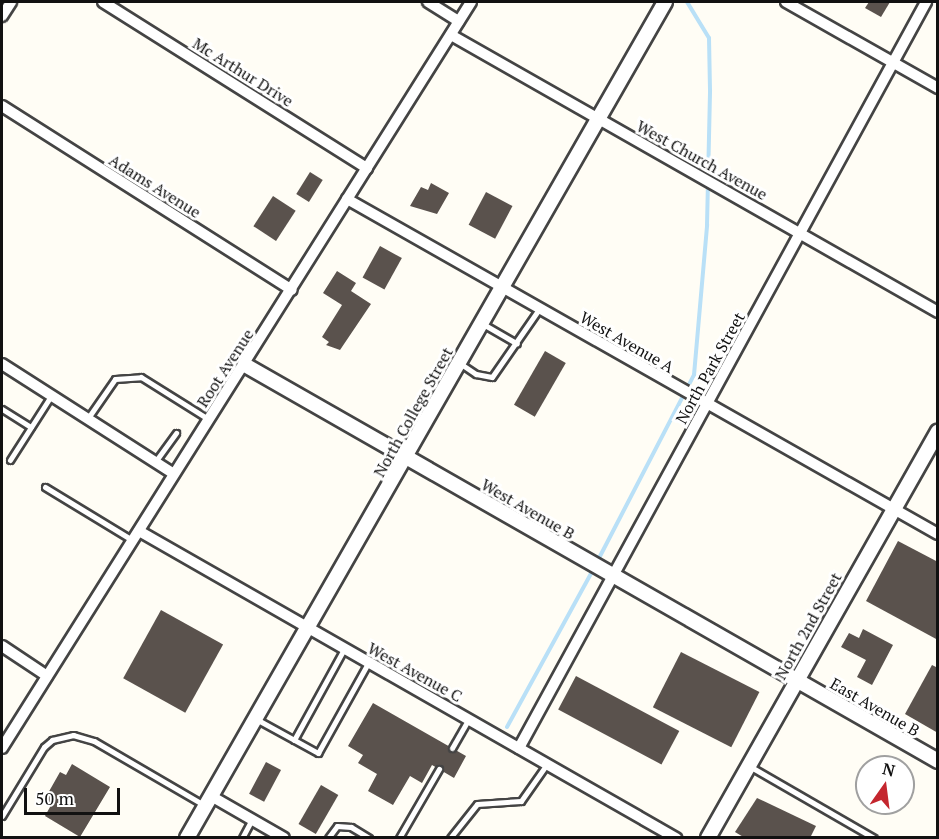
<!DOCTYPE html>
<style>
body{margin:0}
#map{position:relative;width:939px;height:839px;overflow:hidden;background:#fffdf5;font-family:"PT Serif",serif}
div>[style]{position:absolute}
.stream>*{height:4px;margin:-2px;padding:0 2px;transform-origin:2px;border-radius:2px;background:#b9e0f7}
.building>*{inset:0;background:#5a524d;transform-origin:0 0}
.roads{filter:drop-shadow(2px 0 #444) drop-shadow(-2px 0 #444) drop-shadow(0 2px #444) drop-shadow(0 -2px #444)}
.service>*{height:5px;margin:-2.5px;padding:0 2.5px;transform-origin:2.5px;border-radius:2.5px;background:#fff}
.minor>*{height:10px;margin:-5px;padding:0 5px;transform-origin:5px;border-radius:5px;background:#fff}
.tertiary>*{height:14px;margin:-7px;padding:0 7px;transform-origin:7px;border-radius:7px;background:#fff}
span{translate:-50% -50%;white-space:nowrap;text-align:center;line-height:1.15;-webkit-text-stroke:6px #fff;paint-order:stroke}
.street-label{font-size:16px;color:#111}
.frame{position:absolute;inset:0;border:3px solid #111;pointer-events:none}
.north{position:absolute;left:855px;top:755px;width:60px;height:60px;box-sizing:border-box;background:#fff;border:2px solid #a0a0a0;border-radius:50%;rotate:14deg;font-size:16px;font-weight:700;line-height:24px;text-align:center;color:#111}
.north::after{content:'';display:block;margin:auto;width:21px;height:27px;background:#c4262e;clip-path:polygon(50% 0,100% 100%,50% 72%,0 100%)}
.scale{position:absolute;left:24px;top:788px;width:96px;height:27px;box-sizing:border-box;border:3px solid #111;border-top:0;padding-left:8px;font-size:18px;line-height:21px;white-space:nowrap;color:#111;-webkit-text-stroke:4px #fff;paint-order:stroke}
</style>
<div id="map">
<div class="stream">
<i style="left:597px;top:562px;width:211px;rotate:-62.6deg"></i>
<i style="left:694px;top:375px;width:151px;rotate:-85deg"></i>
<i style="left:707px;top:225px;width:135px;rotate:-88.7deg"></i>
<i style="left:710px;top:90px;width:52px;rotate:-91.1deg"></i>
<i style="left:709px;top:38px;width:42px;rotate:-121.4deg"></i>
<i style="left:507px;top:727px;width:181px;rotate:-61.3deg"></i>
</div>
<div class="building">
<i style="clip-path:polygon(869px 2px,890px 2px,881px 17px,865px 8px)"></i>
<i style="left:310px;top:172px;width:15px;height:26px;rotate:32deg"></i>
<i style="clip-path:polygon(431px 183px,449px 193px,437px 214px,410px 206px,421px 187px,428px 190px)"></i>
<i style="left:486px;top:192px;width:30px;height:37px;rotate:28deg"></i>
<i style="left:273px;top:196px;width:27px;height:36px;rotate:33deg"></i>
<i style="left:380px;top:246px;width:25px;height:36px;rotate:29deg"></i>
<i style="clip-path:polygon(337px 271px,356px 283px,351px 291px,371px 304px,340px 350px,326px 345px,329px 342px,322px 337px,342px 305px,323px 293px)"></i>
<i style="left:545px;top:351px;width:24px;height:62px;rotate:30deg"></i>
<i style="clip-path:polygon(898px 541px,938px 562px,938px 640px,866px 601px)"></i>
<i style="left:161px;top:610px;width:71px;height:78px;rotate:29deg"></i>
<i style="clip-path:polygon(863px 629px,893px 645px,872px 685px,857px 677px,866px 660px,841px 647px,849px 633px,859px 638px)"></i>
<i style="left:681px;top:652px;width:88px;height:62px;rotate:27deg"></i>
<i style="clip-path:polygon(932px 665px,938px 668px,938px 733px,905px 714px)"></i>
<i style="left:576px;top:676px;width:117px;height:38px;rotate:28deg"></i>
<i style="clip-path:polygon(373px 703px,466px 756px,454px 778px,432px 765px,422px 783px,410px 776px,393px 805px,368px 791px,377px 774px,358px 763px,363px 755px,348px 746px)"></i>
<i style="left:266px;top:762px;width:17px;height:36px;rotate:28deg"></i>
<i style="clip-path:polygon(72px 764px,110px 787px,80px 837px,45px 816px,50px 807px,43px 802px,60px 772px,66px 775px)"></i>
<i style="left:321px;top:785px;width:20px;height:45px;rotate:30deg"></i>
<i style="clip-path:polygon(757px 798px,816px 826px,810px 838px,745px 838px,735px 832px)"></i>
</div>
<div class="roads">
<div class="service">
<i style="left:483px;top:324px;width:39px;rotate:30deg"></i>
<i style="left:461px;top:364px;width:18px;rotate:34deg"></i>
<i style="left:476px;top:374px;width:16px;rotate:11deg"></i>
<i style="left:492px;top:377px;width:83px;rotate:-55.3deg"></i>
<i style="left:2px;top:409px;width:34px;rotate:32deg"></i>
<i style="left:88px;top:418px;width:47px;rotate:-55.3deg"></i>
<i style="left:115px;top:379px;width:26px;rotate:-4deg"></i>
<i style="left:141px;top:377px;width:79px;rotate:32.1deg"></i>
<i style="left:10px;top:460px;width:76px;rotate:-57.4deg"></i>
<i style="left:155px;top:462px;width:36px;rotate:-54deg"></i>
<i style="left:45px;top:487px;width:102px;rotate:31.3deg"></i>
<i style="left:256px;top:719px;width:71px;rotate:28.7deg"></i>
<i style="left:318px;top:753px;width:103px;rotate:-60.9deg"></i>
<i style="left:294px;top:740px;width:104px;rotate:-61.2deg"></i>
<i style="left:452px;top:748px;width:32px;rotate:-60deg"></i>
<i style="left:751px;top:767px;width:142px;rotate:30deg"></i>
<i style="left:2px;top:816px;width:81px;rotate:-58.7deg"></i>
<i style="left:44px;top:747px;width:11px;rotate:-41deg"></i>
<i style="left:52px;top:740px;width:22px;rotate:-13deg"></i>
<i style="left:73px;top:735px;width:22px;rotate:16deg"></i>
<i style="left:94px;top:741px;width:127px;rotate:30.2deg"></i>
<i style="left:242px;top:838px;width:21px;rotate:-62deg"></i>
<i style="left:328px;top:838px;width:15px;rotate:-53deg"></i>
<i style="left:337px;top:826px;width:14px;rotate:4deg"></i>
<i style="left:351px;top:827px;width:21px;rotate:31deg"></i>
<i style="left:399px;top:838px;width:80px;rotate:-59.9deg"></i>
<i style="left:450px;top:838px;width:43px;rotate:-51.5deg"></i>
<i style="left:477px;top:804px;width:44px;rotate:-3.9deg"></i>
<i style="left:521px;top:801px;width:45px;rotate:-54.9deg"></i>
</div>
<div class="minor">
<i style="left:103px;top:2px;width:312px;rotate:32.2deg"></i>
<i style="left:428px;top:2px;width:36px;rotate:32deg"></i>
<i style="left:786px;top:2px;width:175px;rotate:29.5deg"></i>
<i style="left:2px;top:16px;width:17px;rotate:-57deg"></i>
<i style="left:451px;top:35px;width:560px;rotate:29.63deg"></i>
<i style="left:2px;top:106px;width:343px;rotate:32.4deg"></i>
<i style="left:347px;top:199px;width:679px;rotate:29.55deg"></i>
<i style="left:2px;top:364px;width:204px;rotate:32.6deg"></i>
<i style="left:139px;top:531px;width:619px;rotate:29.76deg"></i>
<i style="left:2px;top:646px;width:54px;rotate:33.7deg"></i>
<i style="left:2px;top:748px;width:881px;rotate:-57.84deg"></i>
<i style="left:519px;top:748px;width:850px;rotate:-61.38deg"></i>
<i style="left:211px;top:796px;width:84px;rotate:29.9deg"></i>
</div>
<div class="tertiary">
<i style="left:245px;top:365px;width:798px;rotate:29.74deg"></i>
<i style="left:187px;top:838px;width:963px;rotate:-60.24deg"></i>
<i style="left:708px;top:838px;width:467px;rotate:-60.5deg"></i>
</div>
</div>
<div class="street-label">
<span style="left:243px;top:72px;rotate:32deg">Mc Arthur Drive</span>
<span style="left:702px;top:160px;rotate:29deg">West Church Avenue</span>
<span style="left:155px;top:186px;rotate:32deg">Adams Avenue</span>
<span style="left:627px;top:342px;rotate:30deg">West Avenue A</span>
<span style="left:225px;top:368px;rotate:-57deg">Root Avenue</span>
<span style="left:710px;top:368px;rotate:-61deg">North Park Street</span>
<span style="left:413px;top:412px;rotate:-61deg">North College Street</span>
<span style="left:528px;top:509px;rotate:30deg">West Avenue B</span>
<span style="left:808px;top:626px;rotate:-61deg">North 2nd Street</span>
<span style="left:415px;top:672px;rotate:29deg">West Avenue C</span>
<span style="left:875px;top:707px;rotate:30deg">East Avenue B</span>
</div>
<div class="frame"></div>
<div class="north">N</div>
<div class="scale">50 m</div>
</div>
